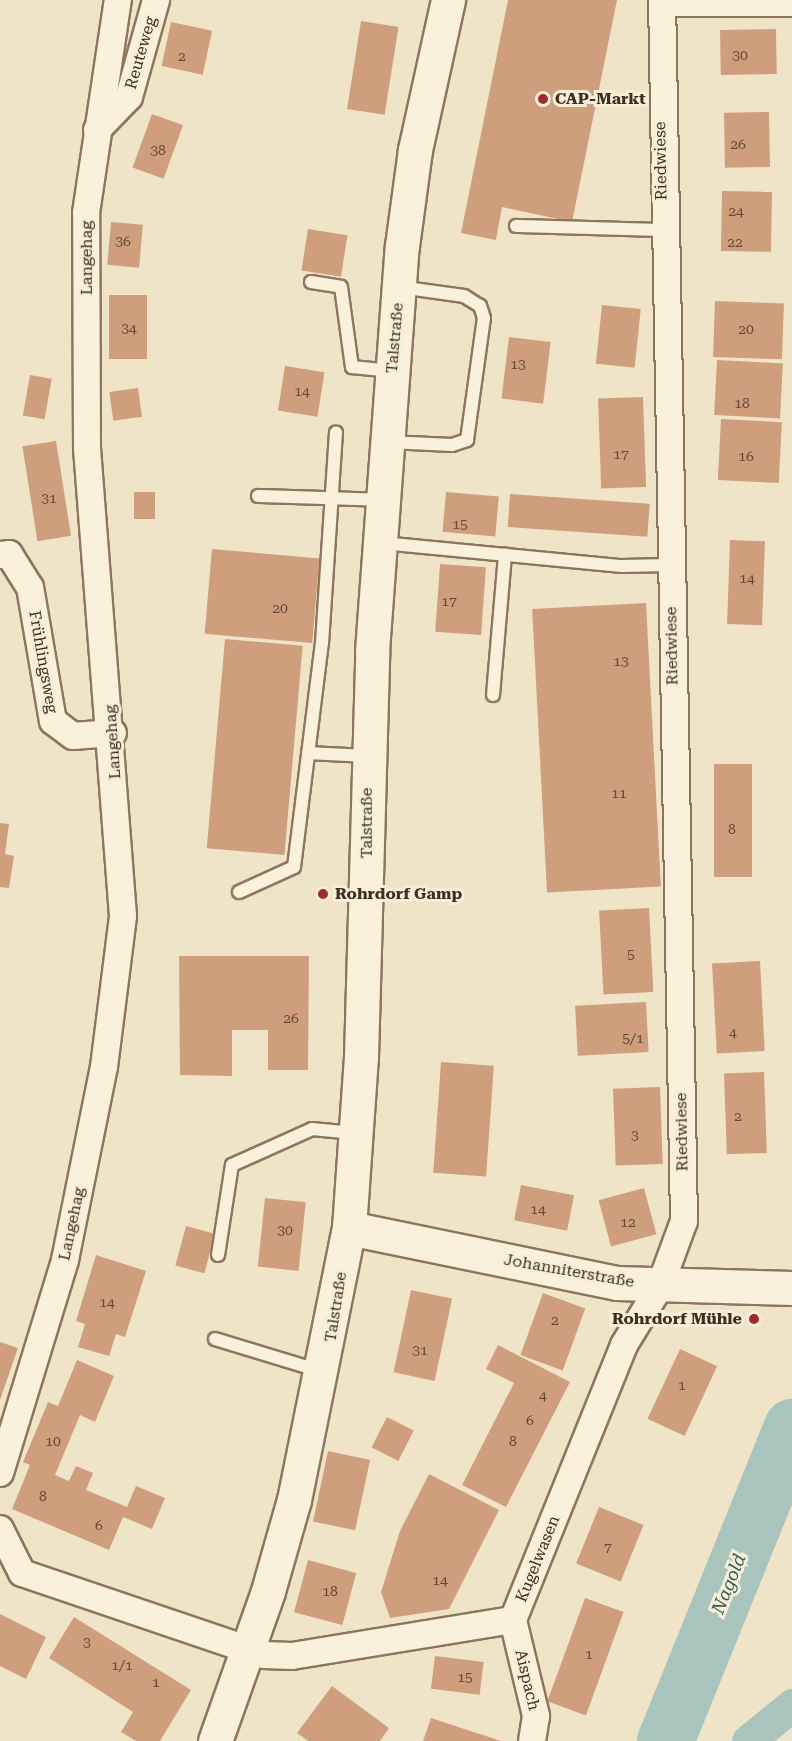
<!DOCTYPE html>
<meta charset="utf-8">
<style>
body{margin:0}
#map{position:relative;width:792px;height:1741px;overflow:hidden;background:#f0e4c8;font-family:"Roboto Serif",serif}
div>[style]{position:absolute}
.canal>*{height:33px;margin:-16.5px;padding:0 16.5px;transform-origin:16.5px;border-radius:16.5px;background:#a9c4bc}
.river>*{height:57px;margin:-28.5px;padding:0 28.5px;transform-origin:28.5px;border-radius:28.5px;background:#a9c4bc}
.building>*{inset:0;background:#cf9f7d;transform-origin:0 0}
.roads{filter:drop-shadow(2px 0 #8d765c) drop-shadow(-2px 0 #8d765c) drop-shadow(0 2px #8d765c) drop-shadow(0 -2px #8d765c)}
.lane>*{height:12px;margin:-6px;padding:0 6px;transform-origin:6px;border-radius:6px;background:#faf1dc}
.street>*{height:26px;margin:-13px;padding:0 13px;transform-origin:13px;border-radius:13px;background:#faf1dc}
.secondary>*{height:33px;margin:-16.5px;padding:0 16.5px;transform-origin:16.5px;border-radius:16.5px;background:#faf1dc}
.dots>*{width:16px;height:16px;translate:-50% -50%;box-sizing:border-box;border:3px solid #f7eed8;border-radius:50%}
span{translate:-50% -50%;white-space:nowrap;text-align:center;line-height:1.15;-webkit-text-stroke:6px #f7eed8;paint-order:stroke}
.number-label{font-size:14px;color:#624a37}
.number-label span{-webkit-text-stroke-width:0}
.street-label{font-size:16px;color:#3d2e20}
.poi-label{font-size:16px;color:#3d2e20;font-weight:700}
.left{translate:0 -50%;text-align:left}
.right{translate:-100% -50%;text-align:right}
.water-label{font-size:18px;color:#2f5d5a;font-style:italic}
</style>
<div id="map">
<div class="canal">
<i style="left:748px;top:1741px;width:57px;rotate:-39.3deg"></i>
</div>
<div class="river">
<i style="left:665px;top:1741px;width:339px;rotate:-68deg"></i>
</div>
<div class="building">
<i style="clip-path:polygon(508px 0,617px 0,572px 222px,502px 207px,496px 240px,461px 233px)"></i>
<i style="left:361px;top:21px;width:38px;height:89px;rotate:9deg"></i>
<i style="left:171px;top:22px;width:42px;height:45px;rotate:12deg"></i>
<i style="left:776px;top:29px;width:45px;height:56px;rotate:89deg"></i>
<i style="left:769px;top:112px;width:55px;height:45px;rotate:89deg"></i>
<i style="left:152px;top:114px;width:33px;height:57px;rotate:20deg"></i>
<i style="left:722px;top:191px;width:50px;height:60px;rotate:1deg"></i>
<i style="left:111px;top:222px;width:32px;height:43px;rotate:5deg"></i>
<i style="left:308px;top:229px;width:40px;height:42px;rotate:9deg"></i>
<i style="left:109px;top:295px;width:38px;height:64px"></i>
<i style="left:715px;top:301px;width:69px;height:56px;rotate:2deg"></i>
<i style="left:602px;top:305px;width:39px;height:59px;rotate:6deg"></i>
<i style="left:509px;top:337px;width:42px;height:62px;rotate:7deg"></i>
<i style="left:717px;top:360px;width:66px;height:55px;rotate:3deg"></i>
<i style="left:285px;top:366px;width:40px;height:45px;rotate:9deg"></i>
<i style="left:30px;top:375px;width:22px;height:41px;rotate:10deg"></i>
<i style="left:138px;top:388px;width:29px;height:29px;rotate:82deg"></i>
<i style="left:643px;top:397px;width:90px;height:45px;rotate:88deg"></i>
<i style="left:721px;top:419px;width:61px;height:61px;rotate:3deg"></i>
<i style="left:56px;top:441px;width:96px;height:34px;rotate:81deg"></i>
<i style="left:155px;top:492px;width:27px;height:21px;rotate:90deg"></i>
<i style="left:446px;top:492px;width:53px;height:40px;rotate:5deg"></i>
<i style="left:510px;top:494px;width:140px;height:33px;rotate:4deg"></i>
<i style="left:730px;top:540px;width:35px;height:84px;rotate:2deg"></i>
<i style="left:212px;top:549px;width:108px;height:85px;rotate:5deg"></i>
<i style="left:440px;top:564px;width:46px;height:68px;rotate:4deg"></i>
<i style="left:646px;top:603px;width:284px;height:114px;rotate:87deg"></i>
<i style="left:225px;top:639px;width:78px;height:210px;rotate:5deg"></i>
<i style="left:714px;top:764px;width:38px;height:113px"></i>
<i style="clip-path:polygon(0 823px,9px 824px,5px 854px,14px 856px,9px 888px,0 887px)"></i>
<i style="left:649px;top:908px;width:84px;height:50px;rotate:87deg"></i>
<i style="clip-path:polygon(179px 956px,309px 956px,308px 1070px,268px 1070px,268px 1030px,232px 1030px,232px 1076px,180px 1075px)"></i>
<i style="left:760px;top:961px;width:90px;height:48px;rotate:87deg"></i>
<i style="left:646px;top:1002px;width:50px;height:71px;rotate:87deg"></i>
<i style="left:441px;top:1062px;width:53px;height:111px;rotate:4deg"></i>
<i style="left:764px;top:1072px;width:81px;height:40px;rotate:88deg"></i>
<i style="left:660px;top:1087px;width:77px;height:47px;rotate:88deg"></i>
<i style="left:521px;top:1185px;width:54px;height:36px;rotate:11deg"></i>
<i style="left:644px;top:1188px;width:48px;height:47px;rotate:75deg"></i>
<i style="left:265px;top:1198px;width:41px;height:69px;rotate:6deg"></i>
<i style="left:186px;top:1226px;width:30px;height:41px;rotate:15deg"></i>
<i style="clip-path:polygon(96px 1255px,146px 1271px,125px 1337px,116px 1334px,109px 1356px,78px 1347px,85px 1324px,76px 1321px)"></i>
<i style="left:411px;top:1290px;width:42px;height:84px;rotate:12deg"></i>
<i style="left:543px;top:1293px;width:45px;height:66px;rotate:20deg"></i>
<i style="clip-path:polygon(0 1342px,18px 1348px,0 1400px)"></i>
<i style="clip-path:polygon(498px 1345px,570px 1382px,506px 1507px,462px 1485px,514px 1383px,486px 1369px)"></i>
<i style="left:680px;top:1349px;width:41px;height:77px;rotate:25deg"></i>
<i style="clip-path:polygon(77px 1360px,114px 1376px,95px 1422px,80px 1415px,55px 1475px,69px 1481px,76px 1466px,93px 1473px,86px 1490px,127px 1507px,136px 1486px,165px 1498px,152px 1529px,123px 1517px,109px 1550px,12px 1509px,30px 1465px,23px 1462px,48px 1402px,58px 1406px)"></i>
<i style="left:387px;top:1417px;width:30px;height:34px;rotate:27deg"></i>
<i style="left:328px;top:1451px;width:43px;height:72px;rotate:12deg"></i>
<i style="clip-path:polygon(429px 1474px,499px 1510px,449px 1609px,390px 1618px,381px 1592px,400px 1531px)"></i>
<i style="left:599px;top:1507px;width:48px;height:61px;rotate:22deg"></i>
<i style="left:308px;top:1560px;width:50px;height:54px;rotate:15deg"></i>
<i style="left:585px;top:1598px;width:41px;height:110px;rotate:20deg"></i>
<i style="clip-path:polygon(0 1614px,46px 1637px,26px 1679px,0 1666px)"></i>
<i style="clip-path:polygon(74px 1617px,191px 1690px,160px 1741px,136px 1741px,121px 1732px,133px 1712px,49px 1658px)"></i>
<i style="left:435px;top:1656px;width:49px;height:33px;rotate:7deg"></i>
<i style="clip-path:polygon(332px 1686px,389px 1728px,380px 1741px,308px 1741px,297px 1733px)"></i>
<i style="clip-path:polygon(431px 1718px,501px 1741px,423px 1741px)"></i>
</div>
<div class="roads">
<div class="lane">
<i style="left:516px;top:226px;width:147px;rotate:1.6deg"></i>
<i style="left:311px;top:282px;width:30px;rotate:9deg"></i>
<i style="left:341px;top:287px;width:81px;rotate:82.2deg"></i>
<i style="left:352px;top:367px;width:40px;rotate:5.7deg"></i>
<i style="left:388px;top:442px;width:64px;rotate:2.7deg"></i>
<i style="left:452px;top:445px;width:16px;rotate:-18deg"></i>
<i style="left:467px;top:440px;width:123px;rotate:-82.1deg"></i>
<i style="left:484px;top:318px;width:13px;rotate:-108deg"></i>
<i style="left:480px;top:306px;width:19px;rotate:-148deg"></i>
<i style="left:464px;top:296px;width:66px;rotate:-172.1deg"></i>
<i style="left:258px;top:496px;width:124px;rotate:1.8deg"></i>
<i style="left:382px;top:543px;width:241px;rotate:5.5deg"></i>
<i style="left:622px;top:566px;width:48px;rotate:-1.2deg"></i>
<i style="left:493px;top:695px;width:141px;rotate:-85.1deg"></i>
<i style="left:308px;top:753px;width:59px;rotate:2.9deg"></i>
<i style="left:239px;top:892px;width:60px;rotate:-24.4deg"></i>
<i style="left:294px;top:867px;width:226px;rotate:-82.9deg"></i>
<i style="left:322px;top:643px;width:211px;rotate:-86.2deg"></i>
<i style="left:218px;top:1255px;width:91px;rotate:-81.2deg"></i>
<i style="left:232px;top:1165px;width:88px;rotate:-24.2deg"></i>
<i style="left:312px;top:1129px;width:42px;rotate:5.4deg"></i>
<i style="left:215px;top:1339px;width:110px;rotate:16.9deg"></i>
</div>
<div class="street">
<i style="left:662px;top:3px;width:130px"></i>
<i style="left:97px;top:130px;width:46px;rotate:-45.9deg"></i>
<i style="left:129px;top:97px;width:101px;rotate:-74.4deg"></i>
<i style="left:0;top:555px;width:9px;rotate:-6deg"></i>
<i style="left:9px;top:554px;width:39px;rotate:58deg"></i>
<i style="left:30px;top:587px;width:136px;rotate:80.3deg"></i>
<i style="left:53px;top:721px;width:25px;rotate:37deg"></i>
<i style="left:73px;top:736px;width:40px;rotate:-4.3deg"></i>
<i style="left:0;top:1473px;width:223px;rotate:-73deg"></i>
<i style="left:65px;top:1260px;width:197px;rotate:-78.6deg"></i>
<i style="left:104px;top:1067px;width:152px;rotate:-82.8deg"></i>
<i style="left:123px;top:916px;width:468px;rotate:-94.4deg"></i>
<i style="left:87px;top:449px;width:236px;rotate:-90.2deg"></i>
<i style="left:86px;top:213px;width:215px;rotate:-81.5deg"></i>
<i style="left:0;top:1529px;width:49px;rotate:63.4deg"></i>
<i style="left:22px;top:1573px;width:256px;rotate:18.7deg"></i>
<i style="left:264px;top:1655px;width:28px;rotate:2deg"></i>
<i style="left:292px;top:1656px;width:224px;rotate:-9.3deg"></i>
<i style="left:513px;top:1620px;width:297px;rotate:-68deg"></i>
<i style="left:624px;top:1345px;width:69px;rotate:-58.6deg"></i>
<i style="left:660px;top:1286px;width:69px;rotate:-69.7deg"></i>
<i style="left:684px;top:1221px;width:1221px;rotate:-91.03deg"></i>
<i style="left:513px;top:1620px;width:99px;rotate:76.5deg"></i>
<i style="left:536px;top:1716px;width:25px;rotate:99deg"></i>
</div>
<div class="secondary">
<i style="left:349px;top:1228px;width:274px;rotate:11.6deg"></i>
<i style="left:617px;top:1283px;width:175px;rotate:1.6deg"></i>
<i style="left:215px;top:1741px;width:159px;rotate:-70.5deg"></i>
<i style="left:268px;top:1591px;width:95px;rotate:-74.1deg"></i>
<i style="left:294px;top:1500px;width:278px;rotate:-78.6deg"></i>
<i style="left:349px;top:1228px;width:171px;rotate:-86deg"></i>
<i style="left:361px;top:1057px;width:406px;rotate:-88.4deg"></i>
<i style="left:372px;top:651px;width:406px;rotate:-85.8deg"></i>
<i style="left:402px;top:246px;width:97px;rotate:-82.3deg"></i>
<i style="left:415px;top:150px;width:154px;rotate:-77.6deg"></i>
</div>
</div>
<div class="dots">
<i style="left:543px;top:99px;background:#9e2a2b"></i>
<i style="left:323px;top:894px;background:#9e2a2b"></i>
<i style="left:754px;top:1319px;background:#9e2a2b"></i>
</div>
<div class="number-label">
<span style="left:740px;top:55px">30</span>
<span style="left:182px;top:56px">2</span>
<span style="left:738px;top:144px">26</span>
<span style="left:158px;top:150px">38</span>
<span style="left:736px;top:211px">24</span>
<span style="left:123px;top:241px">36</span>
<span style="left:735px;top:242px">22</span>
<span style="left:129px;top:328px">34</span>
<span style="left:746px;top:329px">20</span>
<span style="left:518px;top:364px">13</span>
<span style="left:302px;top:391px">14</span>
<span style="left:742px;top:403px">18</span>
<span style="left:621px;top:454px">17</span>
<span style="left:746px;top:456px">16</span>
<span style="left:49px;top:498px">31</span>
<span style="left:460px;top:524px">15</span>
<span style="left:747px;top:578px">14</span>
<span style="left:449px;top:601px">17</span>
<span style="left:280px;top:608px">20</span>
<span style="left:621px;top:661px">13</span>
<span style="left:619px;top:793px">11</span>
<span style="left:732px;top:829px">8</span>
<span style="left:631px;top:954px">5</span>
<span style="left:291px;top:1018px">26</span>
<span style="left:733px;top:1032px">4</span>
<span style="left:633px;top:1038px">5/1</span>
<span style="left:738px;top:1116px">2</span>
<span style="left:635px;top:1135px">3</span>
<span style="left:538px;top:1209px">14</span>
<span style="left:628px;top:1222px">12</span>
<span style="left:285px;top:1230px">30</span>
<span style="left:107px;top:1302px">14</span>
<span style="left:555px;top:1320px">2</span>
<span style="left:420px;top:1350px">31</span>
<span style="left:682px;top:1385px">1</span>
<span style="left:543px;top:1395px">4</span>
<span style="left:530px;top:1420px">6</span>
<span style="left:53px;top:1441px">10</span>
<span style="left:513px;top:1441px">8</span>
<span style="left:43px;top:1496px">8</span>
<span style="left:99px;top:1525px">6</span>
<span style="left:608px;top:1547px">7</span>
<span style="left:440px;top:1580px">14</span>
<span style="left:330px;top:1591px">18</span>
<span style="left:87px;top:1642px">3</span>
<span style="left:589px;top:1654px">1</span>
<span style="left:122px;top:1665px">1/1</span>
<span style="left:465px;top:1677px">15</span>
<span style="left:156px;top:1682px">1</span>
</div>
<div class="street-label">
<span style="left:141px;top:53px;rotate:-74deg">Reuteweg</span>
<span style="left:661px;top:161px;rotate:-91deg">Riedwiese</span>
<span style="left:87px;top:258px;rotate:-90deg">Langehag</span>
<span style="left:395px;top:338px;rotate:-85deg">Talstraße</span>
<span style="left:672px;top:646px;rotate:-91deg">Riedwiese</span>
<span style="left:43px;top:662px;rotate:80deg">Frühlingsweg</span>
<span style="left:113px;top:742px;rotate:-94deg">Langehag</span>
<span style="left:367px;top:823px;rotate:-90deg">Talstraße</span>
<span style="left:682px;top:1132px;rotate:-91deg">Riedwiese</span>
<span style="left:72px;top:1224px;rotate:-78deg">Langehag</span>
<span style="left:569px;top:1271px;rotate:10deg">Johanniterstraße</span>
<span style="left:336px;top:1307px;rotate:-81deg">Talstraße</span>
<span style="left:538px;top:1559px;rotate:-68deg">Kugelwasen</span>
<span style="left:527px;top:1680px;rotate:77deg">Aispach</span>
</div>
<div class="poi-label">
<span class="left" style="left:555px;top:99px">CAP-Markt</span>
<span class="left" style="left:335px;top:894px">Rohrdorf Gamp</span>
<span class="right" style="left:742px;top:1319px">Rohrdorf Mühle</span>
</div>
<div class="water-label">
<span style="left:729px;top:1584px;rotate:-68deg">Nagold</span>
</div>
</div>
